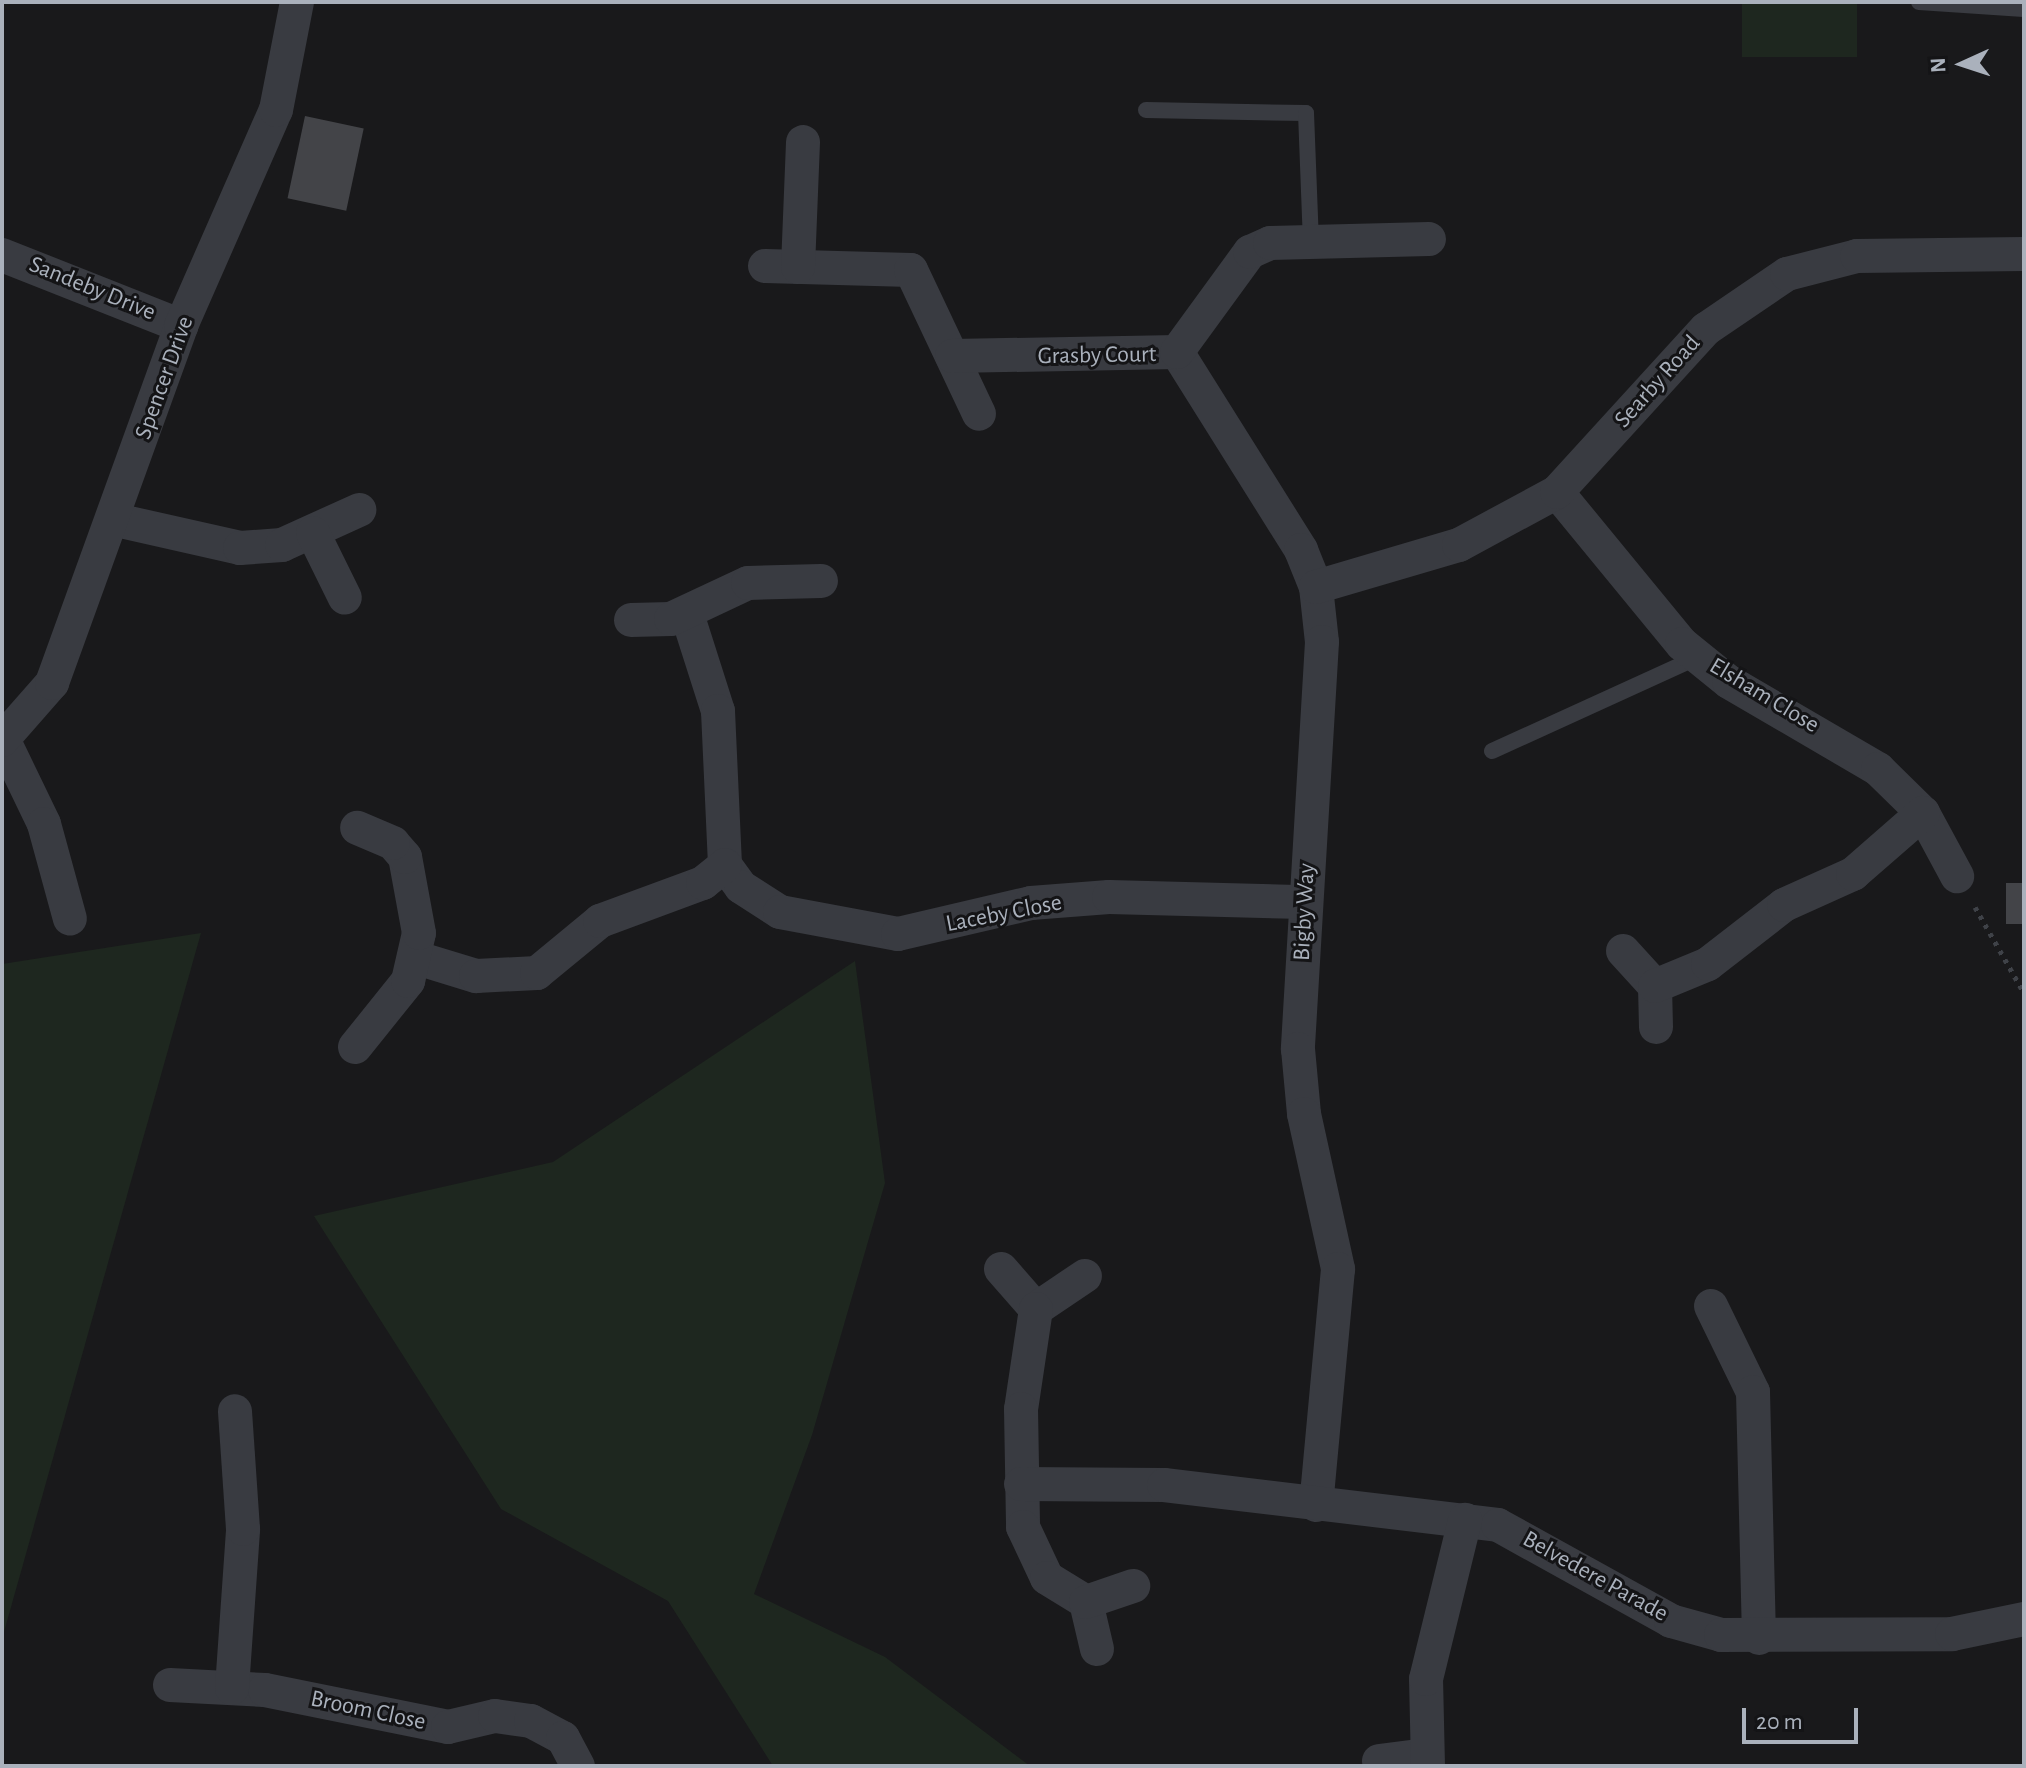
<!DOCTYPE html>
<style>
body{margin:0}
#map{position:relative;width:2026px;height:1768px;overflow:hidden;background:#19191b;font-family:"Alegreya Sans",sans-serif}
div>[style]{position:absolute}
.green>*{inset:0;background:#1e271f;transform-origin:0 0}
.building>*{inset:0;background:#434448;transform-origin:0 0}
.path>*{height:5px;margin-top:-2.5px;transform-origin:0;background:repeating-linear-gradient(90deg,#3f4248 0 4px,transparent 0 10px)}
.service>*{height:16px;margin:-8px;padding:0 8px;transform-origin:8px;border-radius:8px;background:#393b41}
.minor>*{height:34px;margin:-17px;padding:0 17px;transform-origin:17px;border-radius:17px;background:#393b41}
span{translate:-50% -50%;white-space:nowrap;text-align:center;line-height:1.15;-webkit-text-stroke:6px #141416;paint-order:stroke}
.street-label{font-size:24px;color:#aab1bc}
.frame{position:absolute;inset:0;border:4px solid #aab1bc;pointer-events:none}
.north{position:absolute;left:1922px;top:24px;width:80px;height:80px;-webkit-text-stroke:6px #141416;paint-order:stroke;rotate:267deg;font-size:22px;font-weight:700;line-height:32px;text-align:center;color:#aab1bc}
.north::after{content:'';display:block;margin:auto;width:28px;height:36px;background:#aab1bc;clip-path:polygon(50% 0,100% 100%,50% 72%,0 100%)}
.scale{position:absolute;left:1742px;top:1708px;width:116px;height:36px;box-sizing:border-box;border:4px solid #aab1bc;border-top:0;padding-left:10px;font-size:24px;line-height:28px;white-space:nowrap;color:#aab1bc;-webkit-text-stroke:6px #141416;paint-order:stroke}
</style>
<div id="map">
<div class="green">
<i style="left:1742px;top:2px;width:115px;height:55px"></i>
<i style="clip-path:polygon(201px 933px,2px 1639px,2px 964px)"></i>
<i style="clip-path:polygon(855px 961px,885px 1183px,812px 1435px,754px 1594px,885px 1657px,1030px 1766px,773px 1766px,668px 1601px,501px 1509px,314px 1216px,553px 1162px)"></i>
</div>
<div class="building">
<i style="left:305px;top:116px;width:60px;height:84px;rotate:12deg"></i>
<i style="left:2006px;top:883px;width:18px;height:41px"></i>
</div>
<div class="path">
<i style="left:1975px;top:907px;width:99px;rotate:60.3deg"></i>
</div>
<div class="service">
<i style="left:1919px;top:2px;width:105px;rotate:3.8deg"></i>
<i style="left:1146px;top:110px;width:160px;rotate:1.1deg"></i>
<i style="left:1306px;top:113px;width:129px;rotate:87.8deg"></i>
<i style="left:1492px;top:751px;width:226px;rotate:-24.5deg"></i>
</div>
<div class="minor">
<i style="left:2px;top:255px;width:193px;rotate:21.6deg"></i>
<i style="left:765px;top:266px;width:146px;rotate:1.6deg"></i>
<i style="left:911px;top:270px;width:159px;rotate:64.7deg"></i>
<i style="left:798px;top:267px;width:125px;rotate:-87.7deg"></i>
<i style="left:1177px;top:352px;width:234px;rotate:57.9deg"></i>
<i style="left:1301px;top:550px;width:40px;rotate:68deg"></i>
<i style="left:1316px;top:587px;width:55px;rotate:83.8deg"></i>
<i style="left:1322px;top:642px;width:408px;rotate:93.4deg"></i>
<i style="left:1298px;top:1049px;width:65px;rotate:84.7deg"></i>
<i style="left:1304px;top:1114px;width:159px;rotate:77.6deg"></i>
<i style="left:1338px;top:1269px;width:237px;rotate:95.3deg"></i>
<i style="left:952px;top:356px;width:225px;rotate:-1deg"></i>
<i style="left:1177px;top:352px;width:124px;rotate:-53.9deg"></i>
<i style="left:1250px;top:252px;width:22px;rotate:-24deg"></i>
<i style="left:1270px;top:243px;width:159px;rotate:-1.4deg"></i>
<i style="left:1557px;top:492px;width:197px;rotate:50.6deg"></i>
<i style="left:1682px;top:644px;width:60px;rotate:39deg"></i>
<i style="left:1729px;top:682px;width:173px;rotate:30.3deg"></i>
<i style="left:1878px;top:769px;width:63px;rotate:44.4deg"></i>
<i style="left:1923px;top:813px;width:72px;rotate:61.6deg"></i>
<i style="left:116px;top:520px;width:127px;rotate:12.7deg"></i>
<i style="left:240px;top:548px;width:42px;rotate:-4.1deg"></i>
<i style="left:282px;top:545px;width:85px;rotate:-24.4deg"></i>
<i style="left:313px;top:533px;width:72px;rotate:63.8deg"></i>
<i style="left:1316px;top:587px;width:149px;rotate:-16.4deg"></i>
<i style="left:1459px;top:545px;width:111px;rotate:-28.4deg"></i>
<i style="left:1557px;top:492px;width:221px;rotate:-47.6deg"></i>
<i style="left:1706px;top:329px;width:98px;rotate:-34.2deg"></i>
<i style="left:1787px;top:274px;width:72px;rotate:-14.4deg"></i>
<i style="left:1857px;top:256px;width:167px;rotate:-0.7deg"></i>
<i style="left:687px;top:614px;width:102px;rotate:72.3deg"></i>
<i style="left:718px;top:711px;width:154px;rotate:87.4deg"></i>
<i style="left:725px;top:865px;width:27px;rotate:54deg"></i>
<i style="left:741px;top:887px;width:46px;rotate:32.7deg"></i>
<i style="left:780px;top:912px;width:120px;rotate:10.6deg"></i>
<i style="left:898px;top:934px;width:137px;rotate:-13.1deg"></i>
<i style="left:1031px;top:903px;width:78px;rotate:-4.4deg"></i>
<i style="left:1109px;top:897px;width:196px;rotate:1.5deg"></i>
<i style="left:631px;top:620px;width:40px;rotate:-1.4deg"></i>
<i style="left:671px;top:619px;width:85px;rotate:-25.1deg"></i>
<i style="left:748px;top:583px;width:73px;rotate:-1.6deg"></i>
<i style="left:3px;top:739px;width:94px;rotate:64.2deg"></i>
<i style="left:44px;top:824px;width:98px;rotate:74.7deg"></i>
<i style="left:2px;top:740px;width:76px;rotate:-48.7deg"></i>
<i style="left:52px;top:683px;width:380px;rotate:-70.1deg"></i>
<i style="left:181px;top:326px;width:236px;rotate:-66.3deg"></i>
<i style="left:276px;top:110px;width:110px;rotate:-79deg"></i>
<i style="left:1623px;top:951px;width:47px;rotate:47.6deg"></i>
<i style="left:1655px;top:986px;width:41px;rotate:88.6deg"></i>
<i style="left:417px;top:958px;width:62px;rotate:17deg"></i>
<i style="left:476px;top:976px;width:61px;rotate:-2.8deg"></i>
<i style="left:537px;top:973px;width:82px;rotate:-39.5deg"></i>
<i style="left:600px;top:921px;width:110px;rotate:-20.3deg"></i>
<i style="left:703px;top:883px;width:28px;rotate:-39deg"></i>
<i style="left:1655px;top:986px;width:57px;rotate:-22.5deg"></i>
<i style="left:1708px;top:964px;width:96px;rotate:-37.8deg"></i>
<i style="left:1784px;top:905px;width:76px;rotate:-24.2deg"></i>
<i style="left:1853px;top:874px;width:93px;rotate:-41.1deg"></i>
<i style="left:355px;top:1047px;width:85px;rotate:-51.2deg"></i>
<i style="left:408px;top:981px;width:49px;rotate:-77.1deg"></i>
<i style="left:419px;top:933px;width:77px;rotate:-100.4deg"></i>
<i style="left:405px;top:857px;width:18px;rotate:-131deg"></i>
<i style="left:393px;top:843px;width:39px;rotate:-157deg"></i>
<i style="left:1001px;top:1269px;width:53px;rotate:48.8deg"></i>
<i style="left:1036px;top:1309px;width:59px;rotate:-34deg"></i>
<i style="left:1711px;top:1306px;width:96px;rotate:64deg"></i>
<i style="left:1753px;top:1392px;width:246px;rotate:88.6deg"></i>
<i style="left:1036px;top:1309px;width:101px;rotate:98.5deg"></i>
<i style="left:1021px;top:1409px;width:118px;rotate:89deg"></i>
<i style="left:1023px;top:1527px;width:56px;rotate:64.8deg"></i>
<i style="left:1047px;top:1578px;width:46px;rotate:31.6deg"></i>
<i style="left:1021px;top:1484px;width:143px;rotate:0.4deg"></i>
<i style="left:1164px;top:1485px;width:336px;rotate:6.8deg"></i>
<i style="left:1498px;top:1525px;width:198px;rotate:29deg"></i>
<i style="left:1671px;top:1621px;width:52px;rotate:15.6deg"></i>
<i style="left:1721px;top:1635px;width:231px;rotate:-0.2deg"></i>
<i style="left:1952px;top:1634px;width:74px;rotate:-11.8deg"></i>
<i style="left:1097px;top:1649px;width:48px;rotate:-103.2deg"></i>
<i style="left:1086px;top:1602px;width:50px;rotate:-18.8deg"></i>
<i style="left:170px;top:1685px;width:95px;rotate:3deg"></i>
<i style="left:265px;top:1690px;width:187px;rotate:11.4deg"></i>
<i style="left:448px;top:1727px;width:48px;rotate:-13.2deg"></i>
<i style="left:495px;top:1716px;width:36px;rotate:8deg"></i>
<i style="left:531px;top:1721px;width:36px;rotate:28deg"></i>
<i style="left:563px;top:1738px;width:32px;rotate:62deg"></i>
<i style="left:232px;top:1688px;width:159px;rotate:-86deg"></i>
<i style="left:243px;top:1529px;width:118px;rotate:-93.9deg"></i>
<i style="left:1379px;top:1761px;width:47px;rotate:-7.3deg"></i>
<i style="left:1428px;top:1766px;width:87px;rotate:-91.3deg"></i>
<i style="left:1426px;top:1679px;width:164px;rotate:-76.2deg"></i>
</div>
<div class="street-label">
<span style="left:92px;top:289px;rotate:22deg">Sandeby Drive</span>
<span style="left:1097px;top:356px;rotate:-1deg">Grasby Court</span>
<span style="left:165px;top:378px;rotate:-70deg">Spencer Drive</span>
<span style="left:1658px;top:382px;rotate:-48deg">Searby Road</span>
<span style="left:1764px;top:696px;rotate:31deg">Elsham Close</span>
<span style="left:1305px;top:912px;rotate:-87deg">Bigby Way</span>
<span style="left:1004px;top:914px;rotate:-11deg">Laceby Close</span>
<span style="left:1595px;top:1577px;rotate:29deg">Belvedere Parade</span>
<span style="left:368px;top:1711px;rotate:12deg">Broom Close</span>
</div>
<div class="frame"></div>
<div class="north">N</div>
<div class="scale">20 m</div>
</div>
